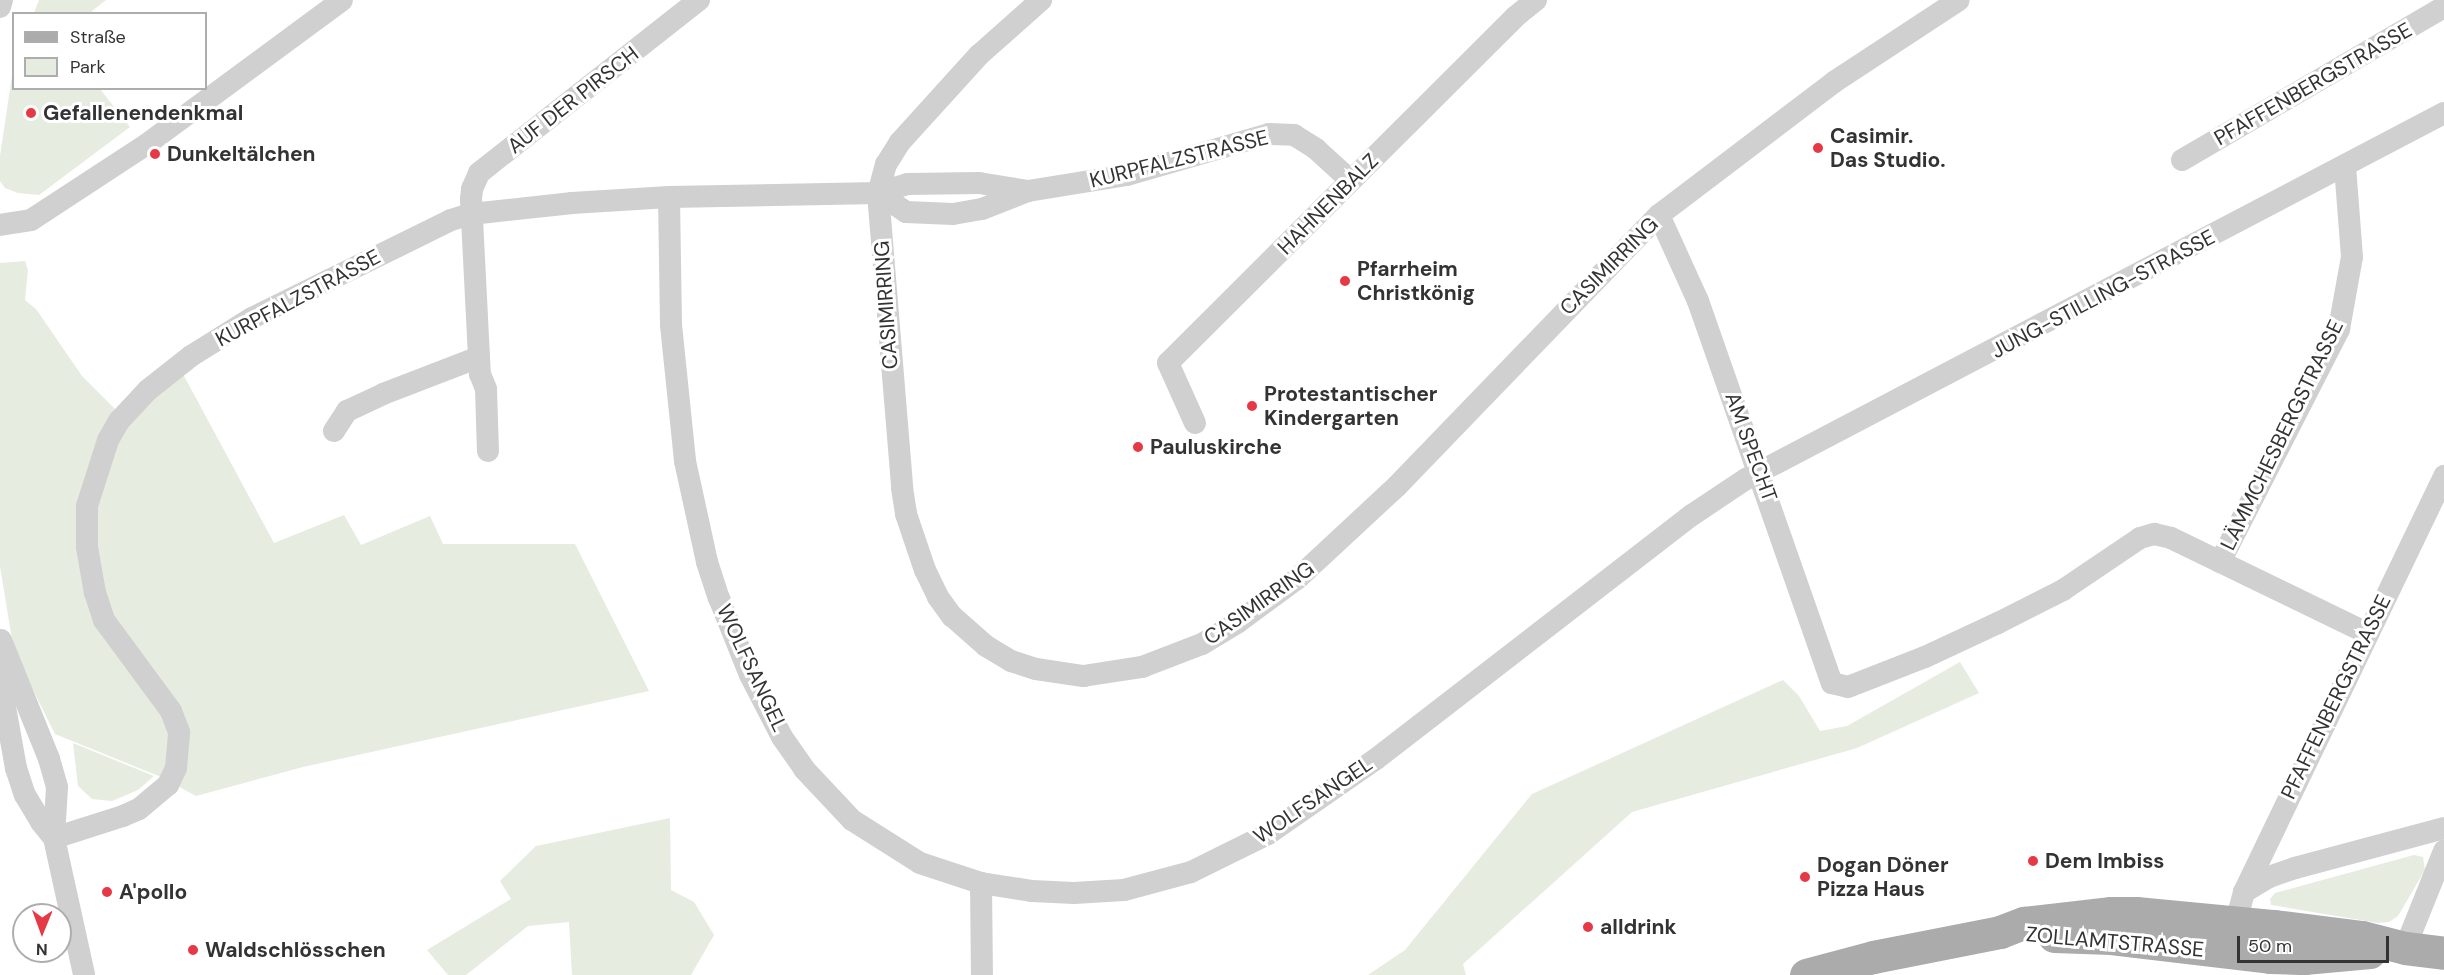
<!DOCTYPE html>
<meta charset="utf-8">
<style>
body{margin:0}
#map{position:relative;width:2444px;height:975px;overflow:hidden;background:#fff;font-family:"DM Sans",sans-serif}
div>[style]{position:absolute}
.green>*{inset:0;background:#e6ecdf}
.street>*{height:22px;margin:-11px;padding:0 11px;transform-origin:11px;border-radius:11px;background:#d0d0d0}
.primary>*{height:33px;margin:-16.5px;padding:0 16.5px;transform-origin:16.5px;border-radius:16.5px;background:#ababab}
.dots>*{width:16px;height:16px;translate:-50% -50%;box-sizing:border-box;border:3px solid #fff;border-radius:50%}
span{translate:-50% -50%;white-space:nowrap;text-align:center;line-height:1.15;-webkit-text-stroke:6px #fff;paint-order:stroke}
.street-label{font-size:21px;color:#333}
.poi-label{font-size:21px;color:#333;font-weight:700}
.left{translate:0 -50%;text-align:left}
.legend{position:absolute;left:12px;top:12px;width:195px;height:78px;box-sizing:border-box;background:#fff;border:2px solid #adadad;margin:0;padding:8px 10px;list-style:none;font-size:18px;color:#333}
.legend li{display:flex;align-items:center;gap:12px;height:30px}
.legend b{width:30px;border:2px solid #adadad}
.north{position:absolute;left:12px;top:903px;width:60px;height:60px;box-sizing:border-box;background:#fff;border:2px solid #adadad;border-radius:50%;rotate:181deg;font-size:16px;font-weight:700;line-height:24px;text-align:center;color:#333}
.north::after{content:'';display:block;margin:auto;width:21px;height:27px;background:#e63946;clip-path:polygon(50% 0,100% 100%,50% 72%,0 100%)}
.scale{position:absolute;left:2237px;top:936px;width:152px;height:27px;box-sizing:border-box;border:3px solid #333;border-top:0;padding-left:8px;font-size:18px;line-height:21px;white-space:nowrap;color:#333;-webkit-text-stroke:4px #fff;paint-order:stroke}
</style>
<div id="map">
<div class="green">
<i style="clip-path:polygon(39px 0,106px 0,92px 11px,93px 13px,34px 13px)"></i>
<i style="clip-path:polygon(13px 69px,14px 88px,100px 89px,130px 127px,39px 195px,18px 193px,5px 188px,0 181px,0 156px)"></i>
<i style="clip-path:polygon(25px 261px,28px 270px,25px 300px,36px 309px,82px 376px,117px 411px,176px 361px,274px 543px,344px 515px,361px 545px,430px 516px,443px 544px,575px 544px,649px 691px,303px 767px,196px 796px,161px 777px,55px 734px,14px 652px,0 566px,0 263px)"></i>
<i style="clip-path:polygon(1960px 662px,1979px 693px,1857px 748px,1632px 812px,1463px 964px,1466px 975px,1368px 975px,1405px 950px,1532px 794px,1783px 680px,1799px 696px,1820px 731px,1847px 726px)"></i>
<i style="clip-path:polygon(73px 743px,154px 776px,138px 790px,112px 801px,92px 799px,78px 786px)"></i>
<i style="clip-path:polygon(670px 818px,671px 890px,694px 902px,714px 935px,691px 975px,572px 975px,569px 922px,528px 926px,466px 975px,448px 975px,427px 950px,511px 899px,500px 881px,536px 846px)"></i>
<i style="clip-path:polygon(2414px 855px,2423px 857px,2425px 870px,2398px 916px,2389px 922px,2378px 923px,2271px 905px,2270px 899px,2275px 893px)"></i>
</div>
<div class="street">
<i style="left:1041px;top:0;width:83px;rotate:138.4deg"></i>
<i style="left:979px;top:55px;width:118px;rotate:132.2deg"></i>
<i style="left:900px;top:142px;width:26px;rotate:122deg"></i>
<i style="left:886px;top:164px;width:30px;rotate:105deg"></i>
<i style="left:878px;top:193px;width:296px;rotate:85.3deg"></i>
<i style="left:902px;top:488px;width:26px;rotate:81deg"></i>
<i style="left:906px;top:514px;width:59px;rotate:71.3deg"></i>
<i style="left:925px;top:570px;width:30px;rotate:64deg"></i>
<i style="left:938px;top:597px;width:24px;rotate:54deg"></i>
<i style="left:952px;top:616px;width:45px;rotate:41.4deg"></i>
<i style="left:986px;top:646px;width:29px;rotate:31deg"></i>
<i style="left:1011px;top:661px;width:26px;rotate:18deg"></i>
<i style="left:1036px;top:669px;width:48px;rotate:8.5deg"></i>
<i style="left:1083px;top:676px;width:60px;rotate:-8.7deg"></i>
<i style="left:1142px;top:667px;width:64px;rotate:-21deg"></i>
<i style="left:1202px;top:644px;width:41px;rotate:-31deg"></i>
<i style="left:1237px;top:623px;width:76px;rotate:-36.4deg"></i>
<i style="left:1298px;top:578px;width:135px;rotate:-42.9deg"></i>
<i style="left:1397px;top:486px;width:377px;rotate:-46deg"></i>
<i style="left:1659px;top:215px;width:220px;rotate:-37.2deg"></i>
<i style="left:1834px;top:82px;width:149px;rotate:-33.3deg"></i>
<i style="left:0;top:7px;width:7px;rotate:-74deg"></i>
<i style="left:2182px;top:160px;width:303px;rotate:-30.3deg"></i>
<i style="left:878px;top:193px;width:34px;rotate:34deg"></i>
<i style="left:906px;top:212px;width:47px;rotate:2.4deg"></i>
<i style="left:953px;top:214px;width:29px;rotate:-10deg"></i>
<i style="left:982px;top:209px;width:49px;rotate:-21.4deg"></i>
<i style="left:1028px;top:191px;width:100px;rotate:-9.2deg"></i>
<i style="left:1127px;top:175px;width:148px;rotate:-16.1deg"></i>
<i style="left:1269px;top:134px;width:25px;rotate:2deg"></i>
<i style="left:1294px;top:135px;width:26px;rotate:32deg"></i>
<i style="left:1316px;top:149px;width:47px;rotate:42.4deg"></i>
<i style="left:669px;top:197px;width:128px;rotate:89.1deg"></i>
<i style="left:671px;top:325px;width:137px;rotate:84.1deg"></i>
<i style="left:685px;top:461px;width:103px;rotate:77.7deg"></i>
<i style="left:707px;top:562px;width:38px;rotate:72deg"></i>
<i style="left:719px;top:598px;width:83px;rotate:68.1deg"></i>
<i style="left:750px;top:675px;width:70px;rotate:62.7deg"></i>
<i style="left:782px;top:737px;width:39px;rotate:55deg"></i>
<i style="left:804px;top:769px;width:70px;rotate:46.7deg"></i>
<i style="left:852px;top:820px;width:80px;rotate:32.3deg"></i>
<i style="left:920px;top:863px;width:64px;rotate:18.2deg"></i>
<i style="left:981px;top:883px;width:52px;rotate:8.9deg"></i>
<i style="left:1032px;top:891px;width:42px;rotate:2.7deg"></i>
<i style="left:1074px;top:893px;width:50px;rotate:-3.4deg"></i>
<i style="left:1124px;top:890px;width:69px;rotate:-15deg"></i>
<i style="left:1191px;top:872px;width:86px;rotate:-26.3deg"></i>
<i style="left:1268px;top:834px;width:131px;rotate:-34.8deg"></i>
<i style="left:1376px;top:759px;width:399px;rotate:-37.7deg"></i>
<i style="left:1692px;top:515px;width:65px;rotate:-33.7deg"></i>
<i style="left:1746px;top:479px;width:788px;rotate:-27.67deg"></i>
<i style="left:1659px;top:215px;width:94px;rotate:65.6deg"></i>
<i style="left:1698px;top:301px;width:405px;rotate:70.7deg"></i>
<i style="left:1832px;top:683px;width:16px;rotate:14deg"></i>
<i style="left:1848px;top:687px;width:83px;rotate:-21.3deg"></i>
<i style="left:1925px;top:657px;width:81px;rotate:-25deg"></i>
<i style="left:1998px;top:623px;width:73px;rotate:-26.9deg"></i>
<i style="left:2063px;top:590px;width:93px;rotate:-34deg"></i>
<i style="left:2140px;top:538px;width:15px;rotate:-16deg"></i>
<i style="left:2154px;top:534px;width:17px;rotate:13deg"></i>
<i style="left:2171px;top:538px;width:218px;rotate:25.9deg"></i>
<i style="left:0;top:225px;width:31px;rotate:-9deg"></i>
<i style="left:31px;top:220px;width:139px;rotate:-33.2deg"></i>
<i style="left:147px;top:144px;width:242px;rotate:-36.4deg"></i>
<i style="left:479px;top:357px;width:17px;rotate:87deg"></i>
<i style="left:480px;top:374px;width:16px;rotate:68deg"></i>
<i style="left:486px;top:389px;width:62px;rotate:88.2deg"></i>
<i style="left:1195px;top:423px;width:66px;rotate:-114.2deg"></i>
<i style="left:1168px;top:363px;width:490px;rotate:-44.9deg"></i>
<i style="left:1515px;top:17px;width:27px;rotate:-39deg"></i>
<i style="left:334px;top:431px;width:24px;rotate:-57deg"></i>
<i style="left:347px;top:411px;width:40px;rotate:-25deg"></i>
<i style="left:383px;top:394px;width:103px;rotate:-21.1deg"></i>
<i style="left:479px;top:357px;width:158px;rotate:-92.9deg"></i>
<i style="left:471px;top:199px;width:10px;rotate:-84deg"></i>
<i style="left:472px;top:189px;width:17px;rotate:-66deg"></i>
<i style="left:479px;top:173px;width:280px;rotate:-38.2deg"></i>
<i style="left:2220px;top:562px;width:262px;rotate:-62.9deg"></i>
<i style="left:2339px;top:329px;width:73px;rotate:-79.8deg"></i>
<i style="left:2352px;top:257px;width:91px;rotate:-94.4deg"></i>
<i style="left:1px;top:640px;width:128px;rotate:68deg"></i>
<i style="left:49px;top:759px;width:29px;rotate:74deg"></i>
<i style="left:57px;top:787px;width:51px;rotate:93.4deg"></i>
<i style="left:54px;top:838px;width:140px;rotate:77.6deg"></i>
<i style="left:1px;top:656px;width:51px;rotate:85.5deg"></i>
<i style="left:5px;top:707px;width:62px;rotate:79.8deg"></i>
<i style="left:16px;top:768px;width:28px;rotate:72deg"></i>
<i style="left:25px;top:795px;width:31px;rotate:59deg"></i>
<i style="left:41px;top:822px;width:21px;rotate:51deg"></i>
<i style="left:54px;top:838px;width:72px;rotate:-17.7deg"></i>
<i style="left:123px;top:816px;width:17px;rotate:-24deg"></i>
<i style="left:139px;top:809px;width:38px;rotate:-40deg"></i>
<i style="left:168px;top:785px;width:19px;rotate:-65deg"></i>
<i style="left:176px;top:768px;width:36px;rotate:-85deg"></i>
<i style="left:179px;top:732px;width:22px;rotate:-111deg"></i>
<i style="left:171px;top:711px;width:113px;rotate:-126.4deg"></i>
<i style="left:104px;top:620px;width:28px;rotate:-108deg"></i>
<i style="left:95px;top:593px;width:47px;rotate:-99.9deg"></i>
<i style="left:87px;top:547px;width:41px;rotate:-90deg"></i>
<i style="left:87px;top:506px;width:69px;rotate:-72.3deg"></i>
<i style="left:108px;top:440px;width:22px;rotate:-60deg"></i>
<i style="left:119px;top:421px;width:42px;rotate:-46.9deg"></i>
<i style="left:148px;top:390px;width:55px;rotate:-38.3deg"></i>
<i style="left:191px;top:356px;width:72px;rotate:-31.9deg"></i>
<i style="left:252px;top:318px;width:222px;rotate:-26.2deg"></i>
<i style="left:451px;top:220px;width:21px;rotate:-17deg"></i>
<i style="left:471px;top:214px;width:102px;rotate:-6.2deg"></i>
<i style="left:572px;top:203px;width:97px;rotate:-3.5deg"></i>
<i style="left:669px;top:197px;width:209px;rotate:-1.1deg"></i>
<i style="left:878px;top:193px;width:31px;rotate:-17deg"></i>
<i style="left:908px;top:184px;width:71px;rotate:-0.8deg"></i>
<i style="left:979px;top:183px;width:50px;rotate:9.3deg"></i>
<i style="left:981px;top:883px;width:92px;rotate:89.4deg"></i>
<i style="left:2244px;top:892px;width:29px;rotate:-31deg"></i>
<i style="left:2269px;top:877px;width:28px;rotate:-19deg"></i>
<i style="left:2295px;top:868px;width:154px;rotate:-15deg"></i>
<i style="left:2236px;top:922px;width:31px;rotate:-75deg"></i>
<i style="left:2244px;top:892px;width:462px;rotate:-64.3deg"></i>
<i style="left:2405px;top:948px;width:105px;rotate:-68.1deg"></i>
</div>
<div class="primary">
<i style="left:2054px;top:936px;width:57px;rotate:2deg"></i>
<i style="left:2111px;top:938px;width:160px;rotate:6.8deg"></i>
<i style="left:2270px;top:957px;width:34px;rotate:2deg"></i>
<i style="left:2304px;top:958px;width:66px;rotate:-5.2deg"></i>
<i style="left:1806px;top:975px;width:69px;rotate:-15deg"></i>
<i style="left:1873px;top:957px;width:129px;rotate:-11.1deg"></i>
<i style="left:2000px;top:932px;width:26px;rotate:-21deg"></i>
<i style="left:2024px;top:923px;width:88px;rotate:-6.6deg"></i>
<i style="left:2111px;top:913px;width:25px"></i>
<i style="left:2136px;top:913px;width:139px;rotate:5.4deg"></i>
<i style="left:2274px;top:926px;width:89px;rotate:7.1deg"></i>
<i style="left:2362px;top:937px;width:44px;rotate:14.3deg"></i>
<i style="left:2405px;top:948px;width:39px;rotate:7deg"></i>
</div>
<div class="dots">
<i style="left:31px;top:113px;background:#e63946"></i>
<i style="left:1818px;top:148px;background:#e63946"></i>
<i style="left:155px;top:154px;background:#e63946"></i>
<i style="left:1345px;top:281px;background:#e63946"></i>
<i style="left:1252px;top:406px;background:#e63946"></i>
<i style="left:1138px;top:447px;background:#e63946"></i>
<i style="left:2033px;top:861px;background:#e63946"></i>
<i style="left:1805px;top:877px;background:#e63946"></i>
<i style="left:107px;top:892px;background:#e63946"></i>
<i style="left:1588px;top:927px;background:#e63946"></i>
<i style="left:193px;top:950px;background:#e63946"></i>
</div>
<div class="street-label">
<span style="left:2313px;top:84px;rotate:-30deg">PFAFFENBERGSTRASSE</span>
<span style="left:573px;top:100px;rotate:-38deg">AUF DER PIRSCH</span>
<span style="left:1179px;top:159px;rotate:-14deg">KURPFALZSTRASSE</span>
<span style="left:1328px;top:204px;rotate:-45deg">HAHNENBALZ</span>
<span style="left:1609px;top:266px;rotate:-45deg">CASIMIRRING</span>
<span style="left:2103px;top:294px;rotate:-28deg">JUNG-STILLING-STRASSE</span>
<span style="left:298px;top:298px;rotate:-28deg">KURPFALZSTRASSE</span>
<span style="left:886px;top:305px;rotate:-94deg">CASIMIRRING</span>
<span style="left:2282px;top:435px;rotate:-64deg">LÄMMCHESBERGSTRASSE</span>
<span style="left:1751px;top:447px;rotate:70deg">AM SPECHT</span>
<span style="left:1259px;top:603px;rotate:-35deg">CASIMIRRING</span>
<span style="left:752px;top:668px;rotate:65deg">WOLFSANGEL</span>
<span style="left:2336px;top:697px;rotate:-64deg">PFAFFENBERGSTRASSE</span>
<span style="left:1313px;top:800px;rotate:-34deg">WOLFSANGEL</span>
<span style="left:2115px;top:942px;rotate:5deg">ZOLLAMTSTRASSE</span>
</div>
<div class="poi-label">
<span class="left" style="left:43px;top:113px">Gefallenendenkmal</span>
<span class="left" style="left:1830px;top:148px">Casimir.<br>Das Studio.</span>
<span class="left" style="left:167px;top:154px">Dunkeltälchen</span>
<span class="left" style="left:1357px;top:281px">Pfarrheim<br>Christkönig</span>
<span class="left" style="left:1264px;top:406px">Protestantischer<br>Kindergarten</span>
<span class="left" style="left:1150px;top:447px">Pauluskirche</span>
<span class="left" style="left:2045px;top:861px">Dem Imbiss</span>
<span class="left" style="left:1817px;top:877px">Dogan Döner<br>Pizza Haus</span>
<span class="left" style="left:119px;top:892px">A'pollo</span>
<span class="left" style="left:1600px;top:927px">alldrink</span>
<span class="left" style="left:205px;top:950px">Waldschlösschen</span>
</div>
<ul class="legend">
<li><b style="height:8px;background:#ababab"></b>Straße</li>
<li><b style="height:16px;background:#e6ecdf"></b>Park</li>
</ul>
<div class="north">N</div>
<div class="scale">50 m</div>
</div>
